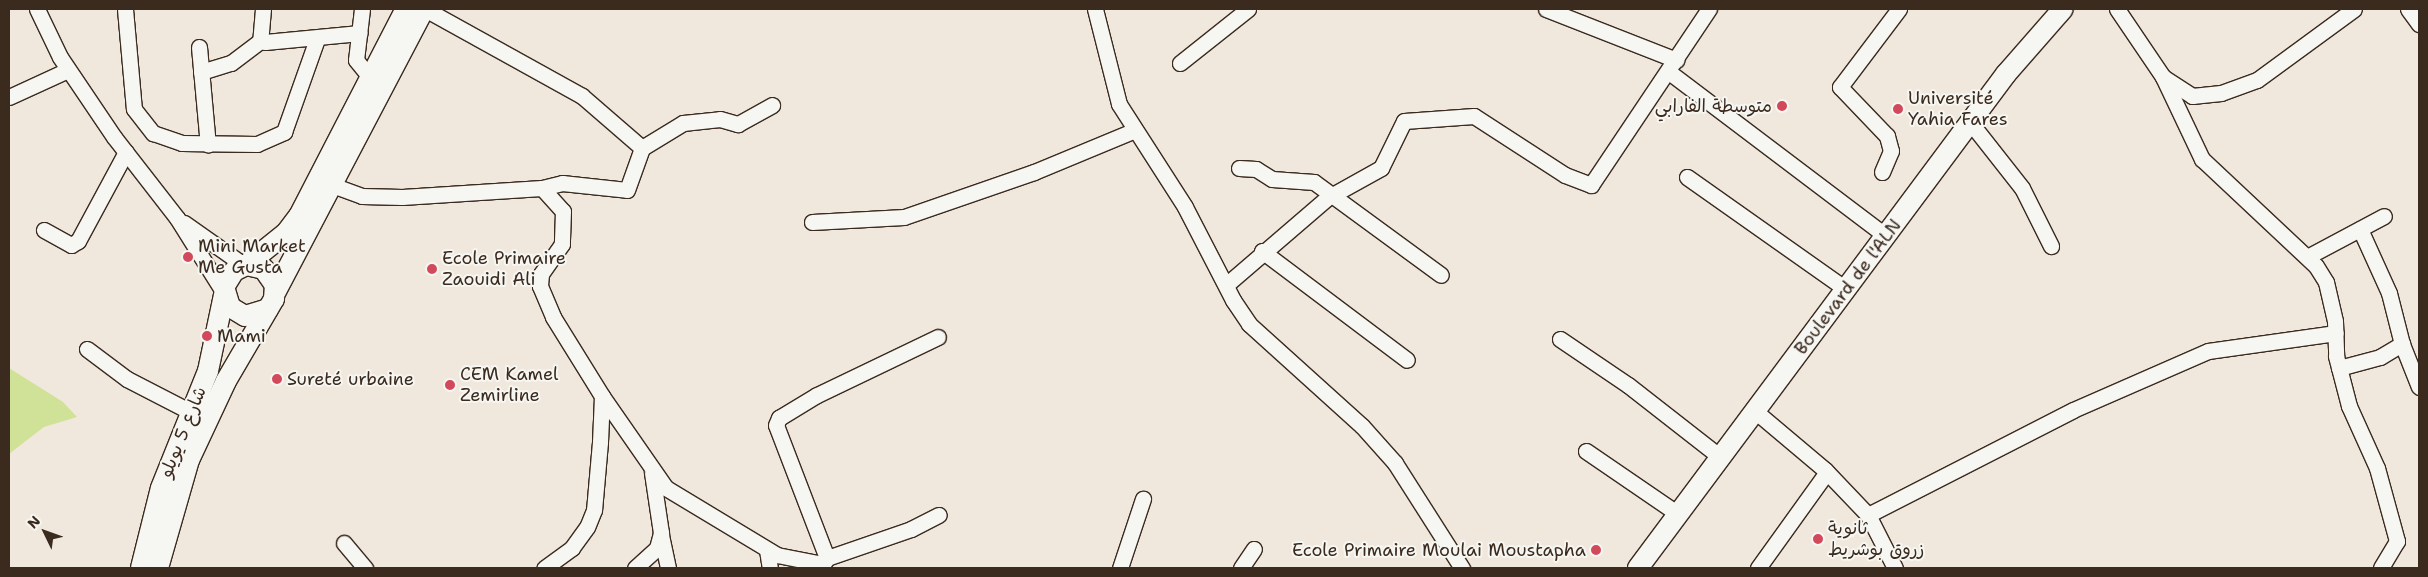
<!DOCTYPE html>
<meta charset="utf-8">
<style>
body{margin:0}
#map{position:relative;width:2428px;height:577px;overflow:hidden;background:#f0e8dd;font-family:"Shantell Sans","Playpen Sans Arabic",sans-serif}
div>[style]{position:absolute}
.green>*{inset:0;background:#d0e297}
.roads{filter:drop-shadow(1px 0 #3b2a1e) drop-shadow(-1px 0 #3b2a1e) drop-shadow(0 1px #3b2a1e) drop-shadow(0 -1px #3b2a1e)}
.minor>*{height:15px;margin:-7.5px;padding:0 7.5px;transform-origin:7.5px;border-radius:7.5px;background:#f6f6f2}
.major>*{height:20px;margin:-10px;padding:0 10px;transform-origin:10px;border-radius:10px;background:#f6f6f2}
.dots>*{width:14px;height:14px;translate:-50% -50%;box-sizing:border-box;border:2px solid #f6f6f2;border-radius:50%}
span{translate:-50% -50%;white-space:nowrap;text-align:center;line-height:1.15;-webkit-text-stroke:4px #f6f6f2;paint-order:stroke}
.poi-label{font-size:18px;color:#3b2a1e}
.left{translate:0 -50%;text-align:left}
.right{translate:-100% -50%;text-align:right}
.street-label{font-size:18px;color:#3b2a1e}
.frame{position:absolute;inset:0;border:10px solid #3b2a1e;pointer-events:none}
.north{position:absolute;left:20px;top:507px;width:50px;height:50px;-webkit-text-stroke:4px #f6f6f2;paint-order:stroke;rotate:312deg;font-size:14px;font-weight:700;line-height:20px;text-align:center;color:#3b2a1e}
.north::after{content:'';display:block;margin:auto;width:18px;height:22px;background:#3b2a1e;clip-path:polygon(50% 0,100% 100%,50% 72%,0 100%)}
</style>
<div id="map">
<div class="green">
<i style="clip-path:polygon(9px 368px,63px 402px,77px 417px,44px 427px,9px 454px)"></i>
</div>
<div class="roads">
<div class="minor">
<i style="left:37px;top:9px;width:53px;rotate:64.4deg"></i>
<i style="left:60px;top:57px;width:97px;rotate:56deg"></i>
<i style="left:114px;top:137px;width:103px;rotate:52.1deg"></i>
<i style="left:177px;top:218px;width:89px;rotate:57.9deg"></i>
<i style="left:125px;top:9px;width:100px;rotate:84.9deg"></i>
<i style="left:134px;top:109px;width:31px;rotate:52deg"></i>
<i style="left:153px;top:133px;width:31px;rotate:19deg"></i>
<i style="left:182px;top:143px;width:75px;rotate:0.8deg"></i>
<i style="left:257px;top:144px;width:30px;rotate:-24deg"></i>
<i style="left:284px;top:132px;width:99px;rotate:-70.5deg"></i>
<i style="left:263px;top:9px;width:32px;rotate:95deg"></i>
<i style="left:260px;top:41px;width:5px;rotate:11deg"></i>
<i style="left:265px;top:42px;width:95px;rotate:-5.4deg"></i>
<i style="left:362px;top:9px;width:51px;rotate:96.7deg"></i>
<i style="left:356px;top:60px;width:22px;rotate:51deg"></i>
<i style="left:425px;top:9px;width:179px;rotate:29deg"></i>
<i style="left:582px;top:96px;width:79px;rotate:40.9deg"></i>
<i style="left:1095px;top:9px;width:98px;rotate:75.8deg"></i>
<i style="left:1119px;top:104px;width:122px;rotate:57.3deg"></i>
<i style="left:1185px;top:207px;width:105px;rotate:62.7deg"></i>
<i style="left:1233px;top:300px;width:29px;rotate:56deg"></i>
<i style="left:1249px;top:324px;width:152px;rotate:42.1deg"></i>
<i style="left:1362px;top:426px;width:50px;rotate:48.3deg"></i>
<i style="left:1395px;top:463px;width:125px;rotate:57.5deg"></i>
<i style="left:1546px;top:9px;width:140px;rotate:21.4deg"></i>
<i style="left:2117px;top:9px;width:82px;rotate:55.9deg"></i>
<i style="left:2163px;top:77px;width:35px;rotate:33deg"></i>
<i style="left:2192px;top:96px;width:29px;rotate:-6deg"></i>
<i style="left:2221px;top:93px;width:38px;rotate:-20deg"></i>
<i style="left:2257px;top:80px;width:120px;rotate:-36.2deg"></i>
<i style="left:2408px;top:9px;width:19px;rotate:54deg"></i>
<i style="left:199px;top:47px;width:98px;rotate:84.8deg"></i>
<i style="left:1180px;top:63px;width:87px;rotate:-38.5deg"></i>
<i style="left:201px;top:72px;width:31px;rotate:-17deg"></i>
<i style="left:231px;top:63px;width:36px;rotate:-37deg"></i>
<i style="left:1669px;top:72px;width:272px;rotate:37.1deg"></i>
<i style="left:2163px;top:77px;width:91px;rotate:64.6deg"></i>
<i style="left:2202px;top:159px;width:156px;rotate:43.2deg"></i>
<i style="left:2316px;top:266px;width:19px;rotate:58deg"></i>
<i style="left:2326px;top:282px;width:40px;rotate:77deg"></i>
<i style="left:2335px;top:321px;width:35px;rotate:88deg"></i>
<i style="left:2336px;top:356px;width:52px;rotate:75.4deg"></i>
<i style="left:2349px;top:406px;width:68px;rotate:65.7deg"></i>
<i style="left:2377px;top:468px;width:76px;rotate:74.7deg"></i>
<i style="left:2397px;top:541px;width:31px;rotate:121deg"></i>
<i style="left:9px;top:97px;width:65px;rotate:-24.6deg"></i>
<i style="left:1970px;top:122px;width:84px;rotate:51.8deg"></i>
<i style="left:2022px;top:188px;width:65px;rotate:63.4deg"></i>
<i style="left:1239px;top:168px;width:17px;rotate:3deg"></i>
<i style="left:1256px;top:169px;width:19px;rotate:32deg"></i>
<i style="left:1272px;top:179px;width:42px;rotate:4.1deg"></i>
<i style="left:1314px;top:182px;width:157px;rotate:36.2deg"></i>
<i style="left:1882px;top:172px;width:23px;rotate:-67deg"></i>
<i style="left:1891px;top:151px;width:16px;rotate:-105deg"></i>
<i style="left:1887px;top:136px;width:68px;rotate:-133.8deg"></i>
<i style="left:1840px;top:87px;width:98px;rotate:-52.9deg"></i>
<i style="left:1687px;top:177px;width:194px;rotate:35.2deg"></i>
<i style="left:332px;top:185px;width:32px;rotate:20deg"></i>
<i style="left:362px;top:196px;width:40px;rotate:1.4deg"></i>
<i style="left:402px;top:197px;width:140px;rotate:-3.7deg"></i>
<i style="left:542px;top:188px;width:31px;rotate:48deg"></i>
<i style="left:563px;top:211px;width:33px;rotate:92deg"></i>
<i style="left:562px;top:244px;width:37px;rotate:125deg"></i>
<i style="left:541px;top:274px;width:12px;rotate:95deg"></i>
<i style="left:540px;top:286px;width:34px;rotate:67deg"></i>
<i style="left:553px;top:317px;width:93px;rotate:58.2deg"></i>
<i style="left:602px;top:396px;width:46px;rotate:92.5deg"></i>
<i style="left:600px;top:442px;width:68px;rotate:95deg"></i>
<i style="left:594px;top:510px;width:18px;rotate:112deg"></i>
<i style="left:587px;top:527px;width:26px;rotate:126deg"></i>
<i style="left:572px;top:548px;width:34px;rotate:144deg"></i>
<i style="left:542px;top:188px;width:21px;rotate:-14deg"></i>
<i style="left:562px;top:183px;width:65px;rotate:6.1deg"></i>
<i style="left:627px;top:190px;width:45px;rotate:-70.3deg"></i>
<i style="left:642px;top:148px;width:48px;rotate:-31.4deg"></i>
<i style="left:683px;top:123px;width:37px;rotate:-6deg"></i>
<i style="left:720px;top:119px;width:19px;rotate:16deg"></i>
<i style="left:738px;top:124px;width:39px;rotate:-29deg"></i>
<i style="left:812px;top:222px;width:92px;rotate:-3.1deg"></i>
<i style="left:904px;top:217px;width:138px;rotate:-19.1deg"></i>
<i style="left:1034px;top:172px;width:107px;rotate:-22.5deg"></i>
<i style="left:184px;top:223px;width:75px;rotate:35.2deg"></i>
<i style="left:2360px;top:229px;width:70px;rotate:65.6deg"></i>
<i style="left:2389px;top:293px;width:53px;rotate:75.7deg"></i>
<i style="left:2402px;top:344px;width:46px;rotate:68.4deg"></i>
<i style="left:44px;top:230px;width:31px;rotate:29deg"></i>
<i style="left:71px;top:245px;width:8px;rotate:-30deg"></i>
<i style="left:78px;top:241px;width:101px;rotate:-61.7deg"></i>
<i style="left:1262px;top:251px;width:181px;rotate:36.9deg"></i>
<i style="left:2307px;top:257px;width:87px;rotate:-28deg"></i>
<i style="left:1226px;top:285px;width:133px;rotate:-40.7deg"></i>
<i style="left:1327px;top:198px;width:62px;rotate:-29.1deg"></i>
<i style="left:1381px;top:168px;width:52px;rotate:-63.9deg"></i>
<i style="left:1404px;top:121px;width:70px;rotate:-4.1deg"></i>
<i style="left:1474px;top:116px;width:108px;rotate:33deg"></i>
<i style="left:1565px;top:175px;width:28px;rotate:21deg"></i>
<i style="left:1591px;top:185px;width:212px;rotate:-56.2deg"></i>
<i style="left:1560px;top:339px;width:82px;rotate:34.1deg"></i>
<i style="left:1628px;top:385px;width:117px;rotate:38deg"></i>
<i style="left:87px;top:349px;width:50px;rotate:36.9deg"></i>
<i style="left:127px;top:379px;width:72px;rotate:27.3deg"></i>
<i style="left:2339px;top:368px;width:42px;rotate:-15deg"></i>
<i style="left:2380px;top:357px;width:26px;rotate:-31deg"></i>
<i style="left:602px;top:396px;width:112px;rotate:55.2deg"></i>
<i style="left:666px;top:488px;width:130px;rotate:31.1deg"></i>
<i style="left:777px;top:555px;width:47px;rotate:11.1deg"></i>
<i style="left:823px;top:564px;width:7px;rotate:-56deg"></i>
<i style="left:827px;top:558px;width:142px;rotate:-111deg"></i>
<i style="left:776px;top:425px;width:8px;rotate:-67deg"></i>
<i style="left:779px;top:418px;width:44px;rotate:-31.2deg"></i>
<i style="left:817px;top:395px;width:134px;rotate:-25.6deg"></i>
<i style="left:1755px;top:411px;width:92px;rotate:40.1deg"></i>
<i style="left:1825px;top:470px;width:62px;rotate:46.3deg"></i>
<i style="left:1868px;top:515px;width:59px;rotate:63deg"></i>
<i style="left:1586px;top:451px;width:112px;rotate:34.4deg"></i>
<i style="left:1868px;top:515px;width:230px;rotate:-27.1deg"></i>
<i style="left:2073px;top:410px;width:147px;rotate:-23.6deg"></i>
<i style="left:2208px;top:351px;width:129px;rotate:-8deg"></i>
<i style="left:661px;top:535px;width:34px;rotate:78deg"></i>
<i style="left:344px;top:543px;width:33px;rotate:50deg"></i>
<i style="left:767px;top:550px;width:18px;rotate:81deg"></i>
<i style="left:827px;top:558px;width:89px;rotate:-19deg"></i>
<i style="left:911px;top:529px;width:31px;rotate:-27deg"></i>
<i style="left:635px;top:568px;width:30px;rotate:-42deg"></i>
<i style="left:657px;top:548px;width:16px;rotate:-75deg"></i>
<i style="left:661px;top:533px;width:61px;rotate:-98.5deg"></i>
<i style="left:1120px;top:568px;width:73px;rotate:-71.6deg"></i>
<i style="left:1241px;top:568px;width:23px;rotate:-56deg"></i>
<i style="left:1758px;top:568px;width:118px;rotate:-54.3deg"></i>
</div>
<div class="major">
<i style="left:246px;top:265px;width:51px;rotate:-38.7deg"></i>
<i style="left:286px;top:233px;width:21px;rotate:-53deg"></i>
<i style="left:299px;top:216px;width:233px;rotate:-62.7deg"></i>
<i style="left:276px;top:291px;width:318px;rotate:-62.3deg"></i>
<i style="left:141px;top:568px;width:82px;rotate:-76deg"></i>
<i style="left:161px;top:488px;width:126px;rotate:-68.1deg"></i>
<i style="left:208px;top:371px;width:78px;rotate:-78.1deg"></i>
<i style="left:158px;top:568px;width:112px;rotate:-74deg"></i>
<i style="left:189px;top:460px;width:87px;rotate:-64.9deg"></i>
<i style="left:226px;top:381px;width:95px;rotate:-59.7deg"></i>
<i style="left:274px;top:299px;width:14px;rotate:-86deg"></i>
<i style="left:275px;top:285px;width:19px;rotate:-125deg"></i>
<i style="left:264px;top:269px;width:18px;rotate:-167deg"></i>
<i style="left:246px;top:265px;width:13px;rotate:153deg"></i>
<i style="left:234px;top:271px;width:19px;rotate:122deg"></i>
<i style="left:224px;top:287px;width:21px;rotate:73deg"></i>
<i style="left:230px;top:307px;width:17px;rotate:31deg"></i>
<i style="left:245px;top:316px;width:24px;rotate:-17deg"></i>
<i style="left:1638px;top:568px;width:616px;rotate:-53.32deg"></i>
<i style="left:2006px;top:74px;width:86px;rotate:-48.8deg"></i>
</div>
</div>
<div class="dots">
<i style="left:1782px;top:106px;background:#d1495b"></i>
<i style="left:1898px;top:109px;background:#d1495b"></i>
<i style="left:188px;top:257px;background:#d1495b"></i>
<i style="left:432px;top:269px;background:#d1495b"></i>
<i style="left:207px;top:336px;background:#d1495b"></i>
<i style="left:277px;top:379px;background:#d1495b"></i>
<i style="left:450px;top:385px;background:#d1495b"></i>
<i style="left:1818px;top:539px;background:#d1495b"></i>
<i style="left:1596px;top:550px;background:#d1495b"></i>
</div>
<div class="poi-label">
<span class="left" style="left:1908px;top:109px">Université<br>Yahia Fares</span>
<span class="right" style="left:1772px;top:106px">متوسطة الفارابي</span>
<span class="left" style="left:198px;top:257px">Mini Market<br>Me Gusta</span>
<span class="left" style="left:442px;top:269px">Ecole Primaire<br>Zaouidi Ali</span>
<span class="left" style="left:217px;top:336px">Mami</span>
<span class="left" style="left:460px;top:385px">CEM Kamel<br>Zemirline</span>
<span class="left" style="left:287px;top:379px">Sureté urbaine</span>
<span class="left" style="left:1828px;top:539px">ثانوية<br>زروق بوشريط</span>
<span class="right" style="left:1586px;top:550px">Ecole Primaire Moulai Moustapha</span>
</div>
<div class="street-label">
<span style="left:1848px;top:287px;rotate:-53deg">Boulevard de l'ALN</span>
<span style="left:183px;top:432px;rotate:-68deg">شارع 5 يويلو</span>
</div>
<div class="frame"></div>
<div class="north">N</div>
</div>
